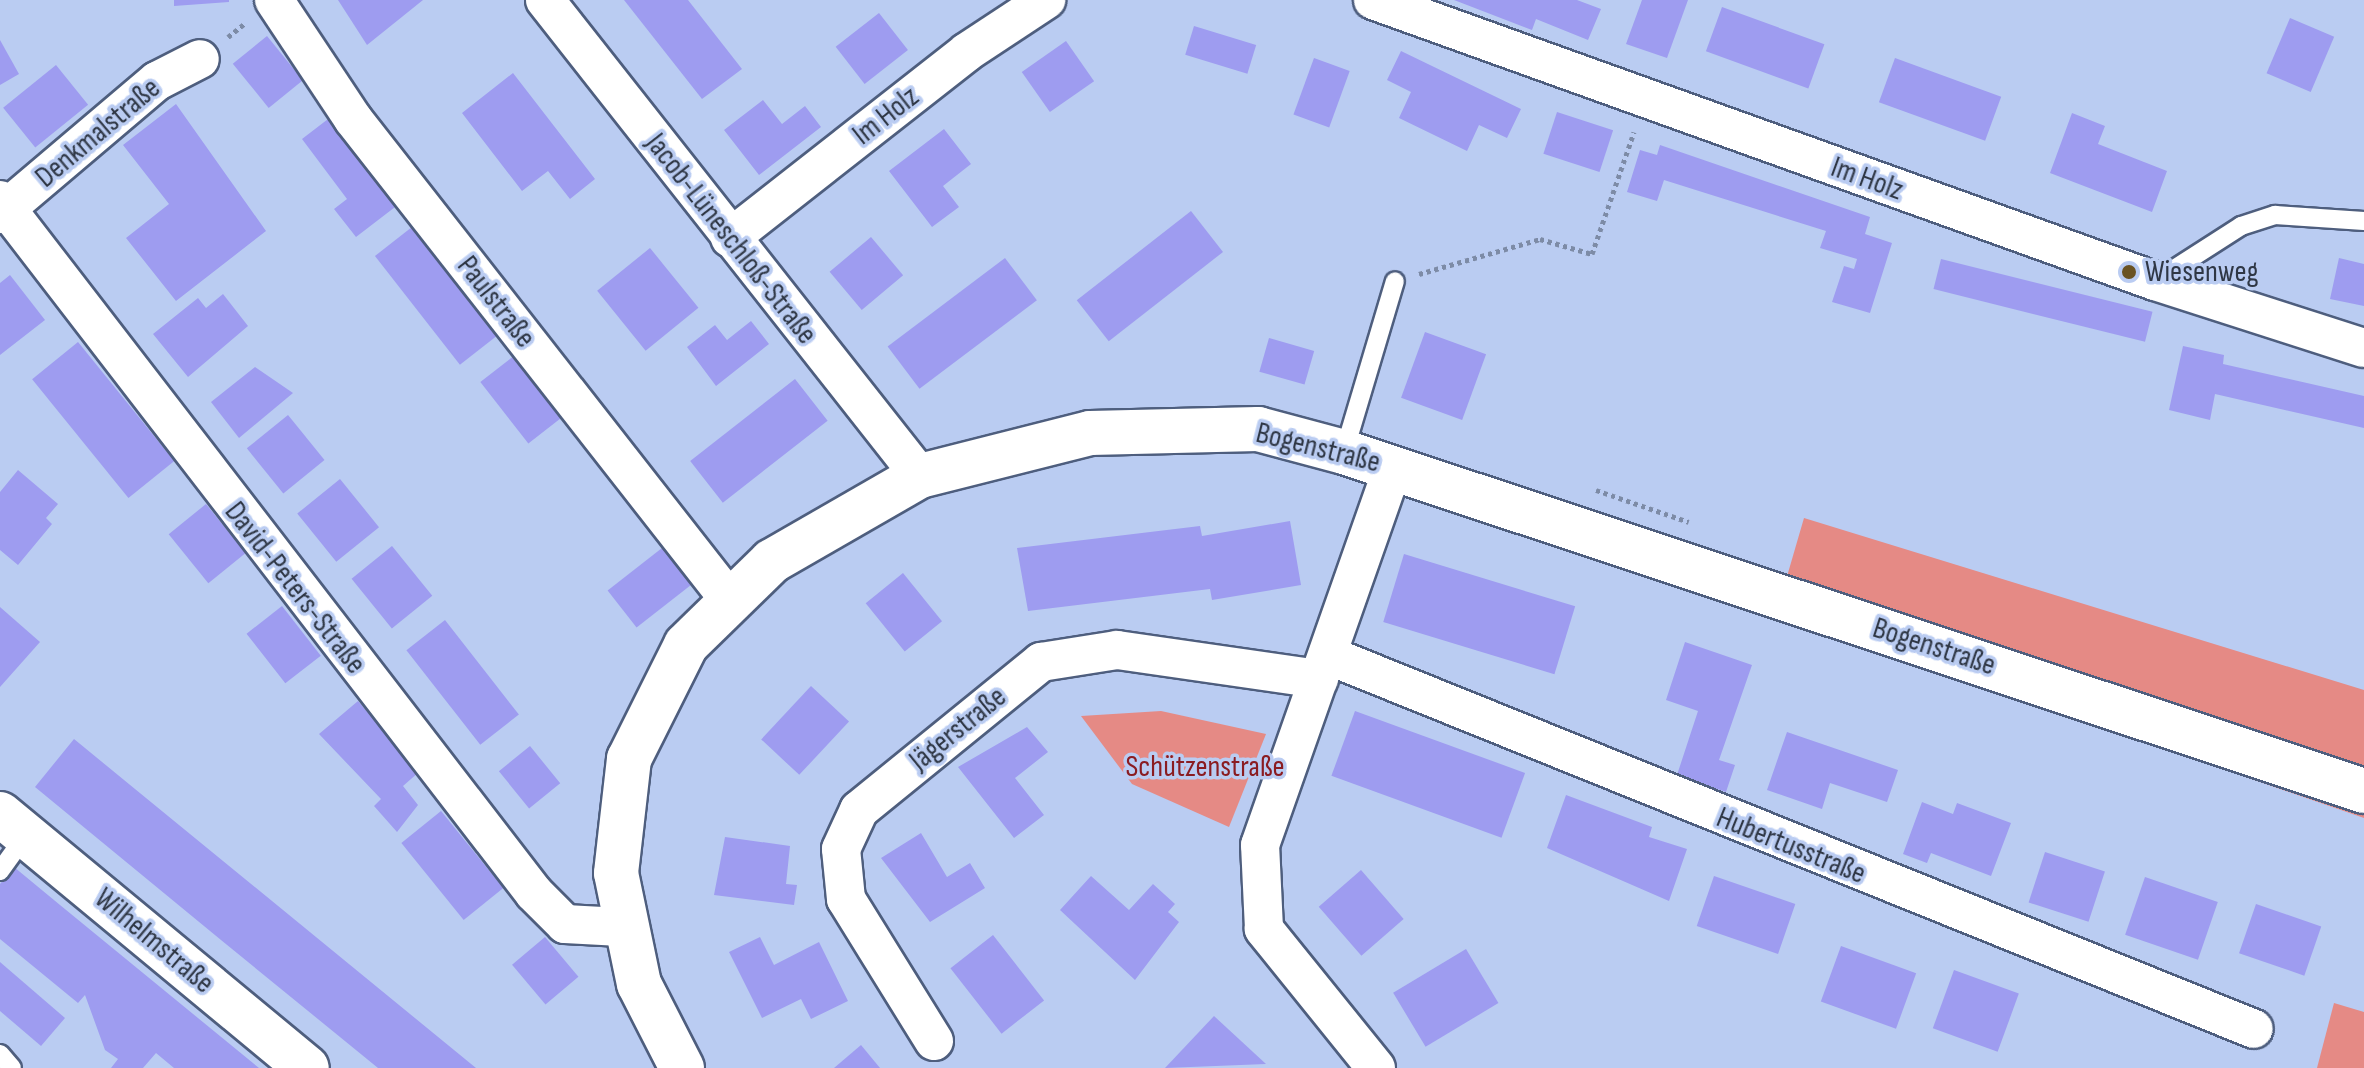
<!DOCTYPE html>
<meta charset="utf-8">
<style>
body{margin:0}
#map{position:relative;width:2364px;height:1068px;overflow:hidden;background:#baccf2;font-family:"Sofia Sans Condensed",sans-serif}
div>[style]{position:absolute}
.green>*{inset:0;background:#e58a85}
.building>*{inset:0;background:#9e9cf0;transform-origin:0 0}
.path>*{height:5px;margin-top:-2.5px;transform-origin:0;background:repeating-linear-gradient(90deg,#7d8ba6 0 4px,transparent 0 8px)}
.roads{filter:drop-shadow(2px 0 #4e5e7e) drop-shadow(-2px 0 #4e5e7e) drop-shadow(0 2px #4e5e7e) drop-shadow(0 -2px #4e5e7e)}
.lane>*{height:18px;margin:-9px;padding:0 9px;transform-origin:9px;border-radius:9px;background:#fff}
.street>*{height:38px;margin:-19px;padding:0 19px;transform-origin:19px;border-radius:19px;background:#fff}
.secondary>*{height:44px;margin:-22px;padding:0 22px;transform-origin:22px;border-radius:22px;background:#fff}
.dots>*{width:22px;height:22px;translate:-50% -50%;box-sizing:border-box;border:4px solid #baccf2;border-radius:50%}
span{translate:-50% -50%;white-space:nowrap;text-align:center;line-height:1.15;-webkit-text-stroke:7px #baccf2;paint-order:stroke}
.street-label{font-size:30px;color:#2f3745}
.poi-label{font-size:30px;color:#2f3745}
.left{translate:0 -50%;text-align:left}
.park-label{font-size:30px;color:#8a1c21}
</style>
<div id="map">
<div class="green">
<i style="clip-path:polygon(1804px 518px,2364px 690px,2364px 818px,1776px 614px)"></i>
<i style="clip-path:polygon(1161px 711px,1266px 734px,1229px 827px,1132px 784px,1081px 716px)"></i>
<i style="clip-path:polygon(2334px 1003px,2364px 1012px,2364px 1068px,2317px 1068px)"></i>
</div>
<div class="building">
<i style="clip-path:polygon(174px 0,229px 0,229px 2px,174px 6px)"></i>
<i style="clip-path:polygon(338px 0,423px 0,367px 45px)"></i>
<i style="clip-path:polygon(624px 0,688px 0,742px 69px,702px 99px)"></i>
<i style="clip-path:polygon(1454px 0,1577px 0,1601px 9px,1588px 40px,1536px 19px,1532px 30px)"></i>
<i style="clip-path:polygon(1642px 0,1688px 0,1667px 58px,1626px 44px)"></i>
<i style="left:1722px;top:7px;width:109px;height:47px;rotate:20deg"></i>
<i style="left:879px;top:13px;width:47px;height:55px;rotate:52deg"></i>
<i style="left:2290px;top:18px;width:48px;height:60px;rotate:23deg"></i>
<i style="left:1194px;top:26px;width:65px;height:30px;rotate:17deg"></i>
<i style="left:267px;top:36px;width:57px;height:44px;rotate:51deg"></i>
<i style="clip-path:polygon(0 40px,19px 74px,0 85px)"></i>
<i style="left:1066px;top:41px;width:49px;height:54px;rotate:55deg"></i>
<i style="clip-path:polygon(1401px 51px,1521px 109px,1507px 138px,1479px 125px,1467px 151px,1399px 118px,1411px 92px,1387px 80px)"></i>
<i style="left:1314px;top:58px;width:38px;height:60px;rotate:20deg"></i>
<i style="left:1895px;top:58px;width:113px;height:47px;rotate:20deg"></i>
<i style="left:56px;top:65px;width:51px;height:68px;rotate:51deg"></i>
<i style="clip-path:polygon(513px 73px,595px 179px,570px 199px,548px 171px,522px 191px,462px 113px)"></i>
<i style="clip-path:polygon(763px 100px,782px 124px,805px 106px,821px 127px,759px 175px,724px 130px)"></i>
<i style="clip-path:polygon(176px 104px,266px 231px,176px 301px,126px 238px,169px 204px,123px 145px)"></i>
<i style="left:1557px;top:112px;width:59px;height:44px;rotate:18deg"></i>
<i style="clip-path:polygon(2072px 113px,2105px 126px,2098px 144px,2167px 171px,2152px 212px,2050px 173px)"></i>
<i style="clip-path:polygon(332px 116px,399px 204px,356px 237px,334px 209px,347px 199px,302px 139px)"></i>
<i style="clip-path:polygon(944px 129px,971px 164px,943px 186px,959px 207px,932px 227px,889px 171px)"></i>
<i style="clip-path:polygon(1660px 145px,1870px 217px,1865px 234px,1892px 243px,1870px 313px,1832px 302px,1844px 266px,1854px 269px,1857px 259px,1820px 248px,1826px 231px,1664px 180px,1657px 201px,1627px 192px,1640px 150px,1657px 155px)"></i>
<i style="left:1191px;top:211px;width:52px;height:145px;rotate:52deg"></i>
<i style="left:412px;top:227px;width:138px;height:47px;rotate:52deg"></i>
<i style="left:871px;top:237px;width:50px;height:54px;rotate:50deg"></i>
<i style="left:650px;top:248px;width:77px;height:68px;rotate:51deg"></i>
<i style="left:1005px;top:258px;width:53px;height:147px;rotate:53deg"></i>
<i style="clip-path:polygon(2339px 258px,2364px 264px,2364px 306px,2330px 299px)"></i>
<i style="left:1941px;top:259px;width:218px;height:31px;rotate:14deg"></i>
<i style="clip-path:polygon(10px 275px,45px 320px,0 355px,0 283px)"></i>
<i style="clip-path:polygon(223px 294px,248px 326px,188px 377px,153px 334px,198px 298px,206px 308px)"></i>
<i style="clip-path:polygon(751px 321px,769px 344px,716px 386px,687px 347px,715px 325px,727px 340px)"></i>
<i style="left:1425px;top:332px;width:65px;height:70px;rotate:20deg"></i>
<i style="left:1269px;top:338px;width:47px;height:35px;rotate:16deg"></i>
<i style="left:78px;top:342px;width:153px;height:59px;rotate:51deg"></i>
<i style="clip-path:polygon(2183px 346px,2224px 355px,2223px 364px,2364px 396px,2364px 428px,2215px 394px,2210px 420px,2169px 410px)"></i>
<i style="left:515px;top:355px;width:78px;height:44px;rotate:52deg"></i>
<i style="clip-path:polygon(255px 367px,293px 393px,239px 438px,211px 402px)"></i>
<i style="left:795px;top:379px;width:53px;height:133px;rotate:52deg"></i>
<i style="left:288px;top:415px;width:58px;height:53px;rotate:51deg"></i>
<i style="clip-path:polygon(18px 470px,58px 504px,46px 518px,52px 524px,18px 565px,0 550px,0 492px)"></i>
<i style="left:340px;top:479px;width:62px;height:55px;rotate:51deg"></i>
<i style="left:206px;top:504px;width:63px;height:48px;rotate:51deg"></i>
<i style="clip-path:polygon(1290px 521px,1301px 585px,1212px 600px,1210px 589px,1028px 611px,1017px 548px,1200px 526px,1202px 536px)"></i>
<i style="left:392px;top:546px;width:64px;height:52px;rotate:51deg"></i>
<i style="left:662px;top:548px;width:47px;height:69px;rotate:52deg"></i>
<i style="left:1404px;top:554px;width:179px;height:71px;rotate:17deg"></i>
<i style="left:903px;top:573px;width:62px;height:48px;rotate:51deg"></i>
<i style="left:282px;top:606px;width:63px;height:45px;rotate:52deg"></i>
<i style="clip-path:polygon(0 607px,40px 642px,0 687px)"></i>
<i style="left:445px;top:620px;width:120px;height:49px;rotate:52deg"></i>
<i style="clip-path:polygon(1685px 642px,1752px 665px,1719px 760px,1735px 765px,1726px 792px,1677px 775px,1698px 711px,1666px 700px)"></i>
<i style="left:811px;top:686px;width:52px;height:73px;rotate:43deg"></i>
<i style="clip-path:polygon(358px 701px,419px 772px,403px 786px,418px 805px,397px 832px,374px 806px,381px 799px,319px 734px)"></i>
<i style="left:1355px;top:711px;width:181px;height:69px;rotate:20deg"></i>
<i style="clip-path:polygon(1027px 727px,1048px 752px,1015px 778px,1044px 815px,1014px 838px,958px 767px)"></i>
<i style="clip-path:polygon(1787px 732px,1898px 770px,1887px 802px,1830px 783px,1822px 809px,1767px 790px)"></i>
<i style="clip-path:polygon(74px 739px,135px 789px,476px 1068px,378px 1068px,221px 940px,35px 787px)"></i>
<i style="left:530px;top:746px;width:48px;height:40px;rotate:51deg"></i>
<i style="clip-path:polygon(1566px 795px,1652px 827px,1649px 837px,1687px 849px,1669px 901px,1547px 848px)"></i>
<i style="clip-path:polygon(1922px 802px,1953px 814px,1957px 803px,2011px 823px,1991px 876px,1931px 853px,1927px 863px,1903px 854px)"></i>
<i style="left:441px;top:811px;width:99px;height:51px;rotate:51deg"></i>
<i style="clip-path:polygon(921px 833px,947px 877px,970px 863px,985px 888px,930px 922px,881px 858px)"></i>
<i style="clip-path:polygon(725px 837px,790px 846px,786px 884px,797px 885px,794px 905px,714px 895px)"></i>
<i style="left:2045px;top:852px;width:63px;height:53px;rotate:18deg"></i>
<i style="clip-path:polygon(14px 867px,60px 905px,259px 1068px,174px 1068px,156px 1053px,143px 1068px,111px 1068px,118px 1059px,105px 1050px,85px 995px,78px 1003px,0 939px,0 884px)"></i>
<i style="left:1361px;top:870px;width:65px;height:56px;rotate:49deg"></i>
<i style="clip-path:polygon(1091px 876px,1129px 910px,1153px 884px,1175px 904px,1168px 912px,1179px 922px,1135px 980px,1060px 910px)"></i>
<i style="left:1714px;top:876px;width:86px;height:53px;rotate:19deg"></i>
<i style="left:2145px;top:877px;width:77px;height:61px;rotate:19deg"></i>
<i style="left:2256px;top:904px;width:69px;height:52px;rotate:19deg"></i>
<i style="left:993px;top:935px;width:83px;height:54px;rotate:52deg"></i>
<i style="left:545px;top:937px;width:52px;height:43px;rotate:50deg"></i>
<i style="clip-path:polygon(760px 937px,774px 965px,819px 942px,848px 1001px,811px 1019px,801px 999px,762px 1018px,729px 952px)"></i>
<i style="left:1841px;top:946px;width:80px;height:59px;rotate:20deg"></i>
<i style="left:1466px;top:949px;width:63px;height:85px;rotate:59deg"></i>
<i style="clip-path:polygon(0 962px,65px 1018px,41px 1046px,0 1011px)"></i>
<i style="left:1954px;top:970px;width:69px;height:62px;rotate:20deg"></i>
<i style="clip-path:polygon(1214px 1016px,1266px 1064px,1165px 1068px)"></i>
<i style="clip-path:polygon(861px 1045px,880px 1068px,834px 1068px)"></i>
</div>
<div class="path">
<i style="left:228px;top:37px;width:22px;rotate:-39deg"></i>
<i style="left:1419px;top:274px;width:126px;rotate:-16.1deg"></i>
<i style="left:1540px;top:239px;width:54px;rotate:16.1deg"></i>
<i style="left:1592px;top:254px;width:129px;rotate:-71deg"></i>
<i style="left:1596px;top:490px;width:98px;rotate:19deg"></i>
</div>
<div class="roads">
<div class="lane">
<i style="left:2157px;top:280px;width:100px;rotate:-32.7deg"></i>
<i style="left:2241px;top:226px;width:36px;rotate:-18deg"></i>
<i style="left:2275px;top:215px;width:89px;rotate:3.9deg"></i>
<i style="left:1344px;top:452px;width:178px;rotate:-73.4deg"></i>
<i style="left:0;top:871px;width:44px;rotate:-54.2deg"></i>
<i style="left:0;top:1054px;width:18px;rotate:49deg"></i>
</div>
<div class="street">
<i style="left:274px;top:0;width:143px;rotate:56.4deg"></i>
<i style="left:353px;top:119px;width:608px;rotate:51.94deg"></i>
<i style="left:545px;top:0;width:606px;rotate:51.77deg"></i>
<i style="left:1373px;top:0;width:831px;rotate:19.77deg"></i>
<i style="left:2155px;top:281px;width:219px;rotate:17.8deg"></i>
<i style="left:0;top:200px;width:875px;rotate:52.38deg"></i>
<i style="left:534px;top:893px;width:44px;rotate:45deg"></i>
<i style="left:565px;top:924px;width:56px;rotate:3.1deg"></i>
<i style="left:0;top:214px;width:206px;rotate:-40.3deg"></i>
<i style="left:157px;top:81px;width:48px;rotate:-27.1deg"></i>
<i style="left:730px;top:238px;width:301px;rotate:-38.1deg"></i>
<i style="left:967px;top:52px;width:95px;rotate:-33.4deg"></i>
<i style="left:1330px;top:656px;width:996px;rotate:21.98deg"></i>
<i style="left:934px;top:1041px;width:167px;rotate:-121.8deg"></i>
<i style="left:846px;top:899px;width:50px;rotate:-95.7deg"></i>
<i style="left:841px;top:849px;width:43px;rotate:-65.2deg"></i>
<i style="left:859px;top:810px;width:235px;rotate:-39.1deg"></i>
<i style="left:1041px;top:662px;width:77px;rotate:-9deg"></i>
<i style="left:1117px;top:650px;width:204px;rotate:8.2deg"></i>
<i style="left:1376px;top:1068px;width:179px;rotate:-128.9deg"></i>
<i style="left:1264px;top:929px;width:84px;rotate:-92.7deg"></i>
<i style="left:1260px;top:845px;width:401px;rotate:-70.6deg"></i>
</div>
<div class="secondary">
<i style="left:0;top:814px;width:398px;rotate:39.6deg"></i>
<i style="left:682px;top:1068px;width:94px;rotate:-117.1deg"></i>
<i style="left:639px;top:984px;width:113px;rotate:-101.7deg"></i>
<i style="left:616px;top:873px;width:115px;rotate:-83.5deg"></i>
<i style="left:629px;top:759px;width:127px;rotate:-63.4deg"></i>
<i style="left:686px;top:645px;width:120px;rotate:-44.3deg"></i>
<i style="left:772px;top:561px;width:171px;rotate:-29.9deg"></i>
<i style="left:920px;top:476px;width:175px;rotate:-14.2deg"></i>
<i style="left:1090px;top:433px;width:168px;rotate:-1.4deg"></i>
<i style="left:1258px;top:429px;width:89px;rotate:15deg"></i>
<i style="left:1344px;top:452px;width:1075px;rotate:18.38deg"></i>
</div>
</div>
<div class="dots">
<i style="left:2129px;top:272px;background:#6a5323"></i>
</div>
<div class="street-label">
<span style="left:886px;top:116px;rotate:-38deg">Im Holz</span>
<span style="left:98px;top:133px;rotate:-40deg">Denkmalstraße</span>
<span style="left:1867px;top:179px;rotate:20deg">Im Holz</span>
<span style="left:731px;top:239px;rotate:52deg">Jacob-Lüneschloß-Straße</span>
<span style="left:496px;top:302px;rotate:52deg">Paulstraße</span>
<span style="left:1318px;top:448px;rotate:14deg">Bogenstraße</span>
<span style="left:295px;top:588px;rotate:52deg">David-Peters-Straße</span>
<span style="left:1934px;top:647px;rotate:18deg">Bogenstraße</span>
<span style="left:958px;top:729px;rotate:-39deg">Jägerstraße</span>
<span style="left:1791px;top:846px;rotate:22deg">Hubertusstraße</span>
<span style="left:154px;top:941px;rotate:40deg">Wilhelmstraße</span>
</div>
<div class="poi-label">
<span class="left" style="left:2145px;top:272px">Wiesenweg</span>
</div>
<div class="park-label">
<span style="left:1205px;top:767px">Schützenstraße</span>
</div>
</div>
